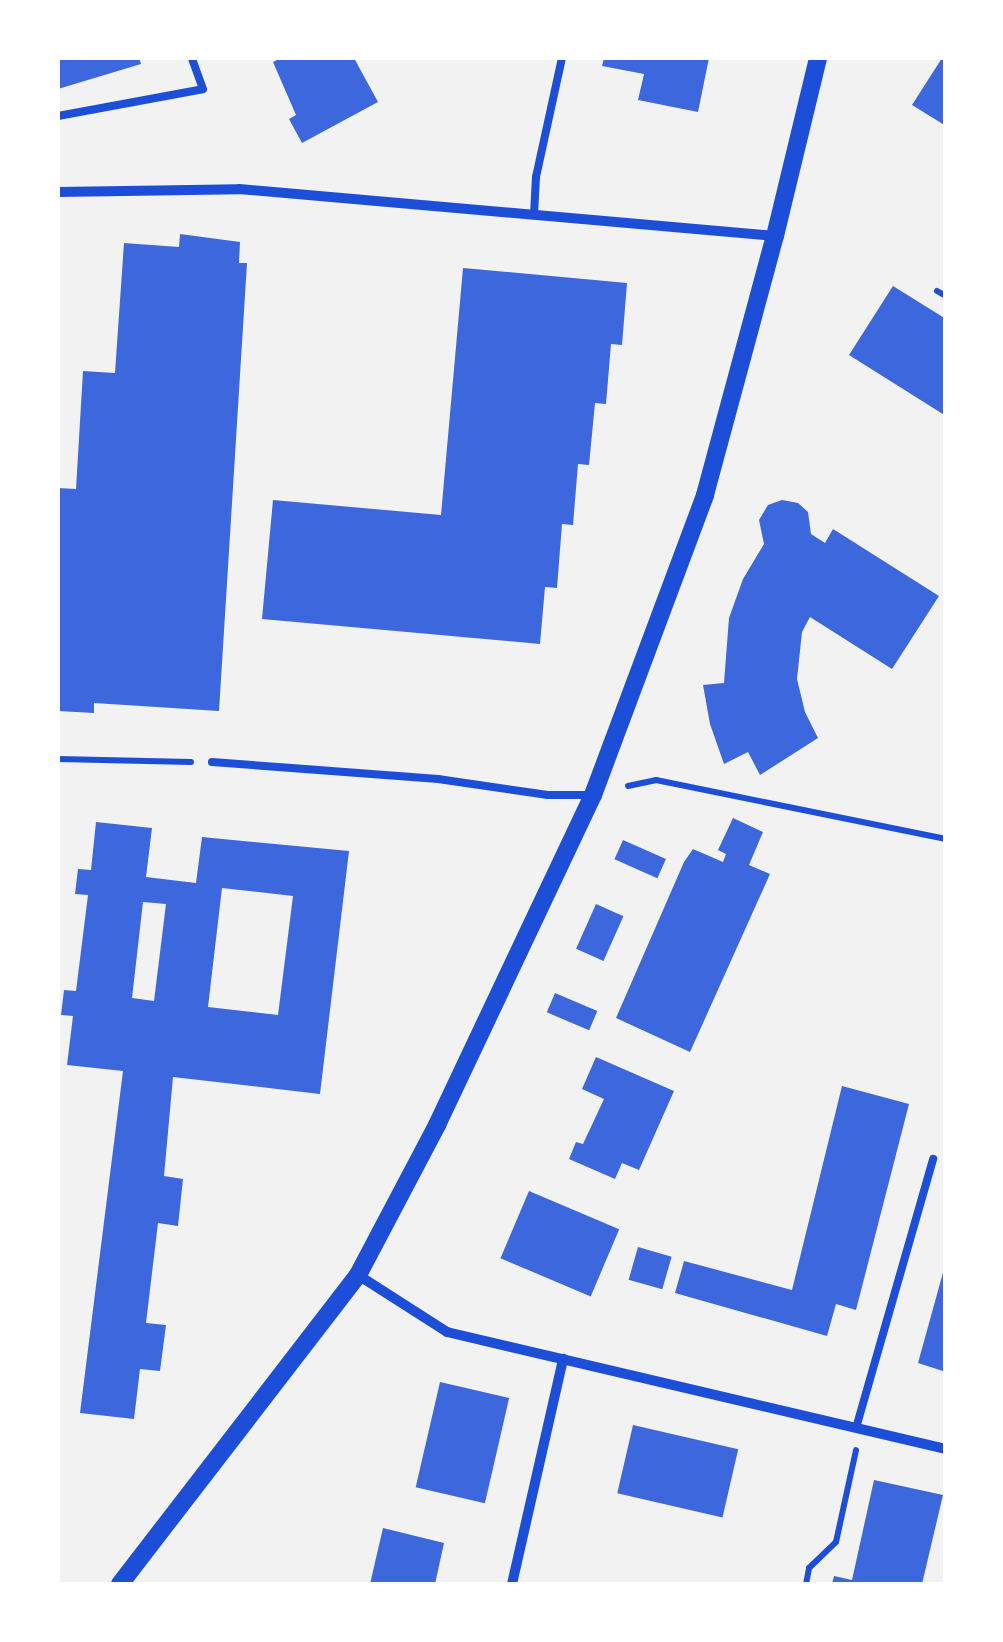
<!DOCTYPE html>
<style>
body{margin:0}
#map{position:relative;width:1003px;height:1642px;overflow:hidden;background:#f2f2f2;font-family:Manrope,sans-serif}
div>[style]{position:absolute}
.building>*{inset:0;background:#3d67dc;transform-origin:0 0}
.path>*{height:6px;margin:-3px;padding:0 3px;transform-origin:3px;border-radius:3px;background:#1d4ed8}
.service>*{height:8px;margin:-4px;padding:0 4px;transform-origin:4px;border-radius:4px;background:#1d4ed8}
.minor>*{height:10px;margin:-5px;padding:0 5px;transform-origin:5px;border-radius:5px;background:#1d4ed8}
.tertiary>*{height:18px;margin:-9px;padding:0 9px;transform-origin:9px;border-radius:9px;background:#1d4ed8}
span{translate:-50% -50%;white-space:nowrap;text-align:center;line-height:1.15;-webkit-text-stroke:10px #fff;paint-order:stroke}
.frame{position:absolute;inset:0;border:60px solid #fff;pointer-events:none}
</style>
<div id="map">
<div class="building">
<i style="clip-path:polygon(58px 58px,139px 58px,141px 64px,58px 89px)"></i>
<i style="clip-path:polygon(281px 58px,354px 58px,378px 102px,302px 143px,289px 119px,296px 115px,273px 62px)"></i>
<i style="clip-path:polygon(604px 58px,709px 58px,698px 112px,638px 100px,644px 74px,602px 66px)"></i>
<i style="clip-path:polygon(942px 58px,946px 58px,946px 126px,912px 105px)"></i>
<i style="clip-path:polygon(180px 234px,240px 242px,239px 263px,247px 263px,219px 711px,94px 703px,94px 713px,58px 711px,58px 488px,76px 489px,83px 371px,115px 373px,124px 243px,179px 247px)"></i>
<i style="clip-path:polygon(463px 268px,627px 283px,622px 345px,611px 344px,606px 404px,595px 403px,589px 465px,578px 464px,573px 525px,562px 524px,557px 588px,545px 587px,540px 644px,262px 619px,273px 500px,441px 515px)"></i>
<i style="clip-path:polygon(893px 286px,946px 319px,946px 416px,849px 355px)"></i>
<i style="clip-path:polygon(782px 500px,798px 503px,808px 512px,811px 534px,825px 543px,833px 529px,939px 596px,892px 669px,810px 617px,802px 632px,797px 679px,805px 712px,818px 738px,760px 775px,748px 752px,724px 764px,710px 724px,703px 685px,724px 683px,729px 618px,743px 579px,764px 544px,759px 520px,768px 505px)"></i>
<i style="clip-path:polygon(733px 818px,763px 832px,749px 865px,770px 874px,690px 1052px,616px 1018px,684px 862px,693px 849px,723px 862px,726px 854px,718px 850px)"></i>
<i style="clip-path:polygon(evenodd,96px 822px,152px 828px,146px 877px,196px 883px,202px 837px,349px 851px,320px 1094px,173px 1077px,164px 1176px,183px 1179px,178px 1226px,158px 1223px,146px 1323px,166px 1325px,160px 1371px,140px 1369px,134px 1419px,80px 1413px,123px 1071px,67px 1065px,73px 1016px,61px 1015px,64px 990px,76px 991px,88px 895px,75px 894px,78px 869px,91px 870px,96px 822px,222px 888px,293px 896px,278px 1015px,208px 1007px,222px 888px,96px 822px,143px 902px,166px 904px,154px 1001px,132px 998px,143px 902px)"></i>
<i style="left:623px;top:840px;width:47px;height:21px;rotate:24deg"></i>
<i style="left:596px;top:904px;width:30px;height:49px;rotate:24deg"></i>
<i style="left:555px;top:993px;width:46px;height:21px;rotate:23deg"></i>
<i style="clip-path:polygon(596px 1057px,674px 1091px,639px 1170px,622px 1163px,615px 1179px,569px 1159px,576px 1142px,583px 1144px,604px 1099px,582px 1089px)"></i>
<i style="clip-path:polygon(842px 1086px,909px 1104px,856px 1310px,836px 1304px,827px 1336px,675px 1293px,684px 1261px,792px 1290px)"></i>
<i style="left:529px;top:1191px;width:98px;height:73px;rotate:23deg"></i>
<i style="left:638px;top:1247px;width:35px;height:34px;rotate:16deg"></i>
<i style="clip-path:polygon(944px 1269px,946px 1269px,946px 1372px,918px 1363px)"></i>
<i style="left:440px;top:1382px;width:71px;height:108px;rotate:13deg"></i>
<i style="left:633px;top:1425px;width:108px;height:70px;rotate:13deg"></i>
<i style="clip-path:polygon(874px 1480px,943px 1495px,922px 1584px,832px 1584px,834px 1576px,852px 1580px)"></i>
<i style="clip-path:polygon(383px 1528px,444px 1543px,435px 1584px,370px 1584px)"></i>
</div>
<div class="path">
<i style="left:937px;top:291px;width:10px;rotate:29deg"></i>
<i style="left:58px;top:759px;width:133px;rotate:1.3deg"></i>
<i style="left:628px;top:786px;width:29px;rotate:-12deg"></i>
<i style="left:656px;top:780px;width:296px;rotate:11.5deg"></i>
<i style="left:806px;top:1584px;width:16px;rotate:-79deg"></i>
<i style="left:809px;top:1568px;width:37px;rotate:-44deg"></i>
<i style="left:836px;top:1542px;width:94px;rotate:-77.7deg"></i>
</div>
<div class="service">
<i style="left:58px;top:116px;width:147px;rotate:-10.5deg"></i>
<i style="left:203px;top:89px;width:33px;rotate:-110deg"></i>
<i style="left:534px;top:215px;width:38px;rotate:-87deg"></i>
<i style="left:536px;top:177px;width:122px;rotate:-77.7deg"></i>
<i style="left:212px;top:762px;width:227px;rotate:4.3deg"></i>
<i style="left:438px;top:779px;width:111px;rotate:8.3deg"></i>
<i style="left:548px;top:795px;width:42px"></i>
<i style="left:856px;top:1428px;width:280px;rotate:-74deg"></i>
</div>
<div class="minor">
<i style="left:58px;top:192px;width:181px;rotate:-0.9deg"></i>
<i style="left:239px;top:189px;width:538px;rotate:5.01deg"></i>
<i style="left:358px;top:1275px;width:106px;rotate:32.6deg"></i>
<i style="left:447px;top:1332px;width:513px;rotate:13.2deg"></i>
<i style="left:512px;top:1584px;width:231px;rotate:-77.2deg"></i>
</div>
<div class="tertiary">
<i style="left:120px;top:1584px;width:390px;rotate:-52.4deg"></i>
<i style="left:358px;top:1275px;width:170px;rotate:-62.2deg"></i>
<i style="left:437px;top:1125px;width:365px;rotate:-64.7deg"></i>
<i style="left:593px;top:795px;width:320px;rotate:-69.5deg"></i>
<i style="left:705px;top:495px;width:268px;rotate:-74.9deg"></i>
<i style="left:775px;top:236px;width:183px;rotate:-76.4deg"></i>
</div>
<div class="frame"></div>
</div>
